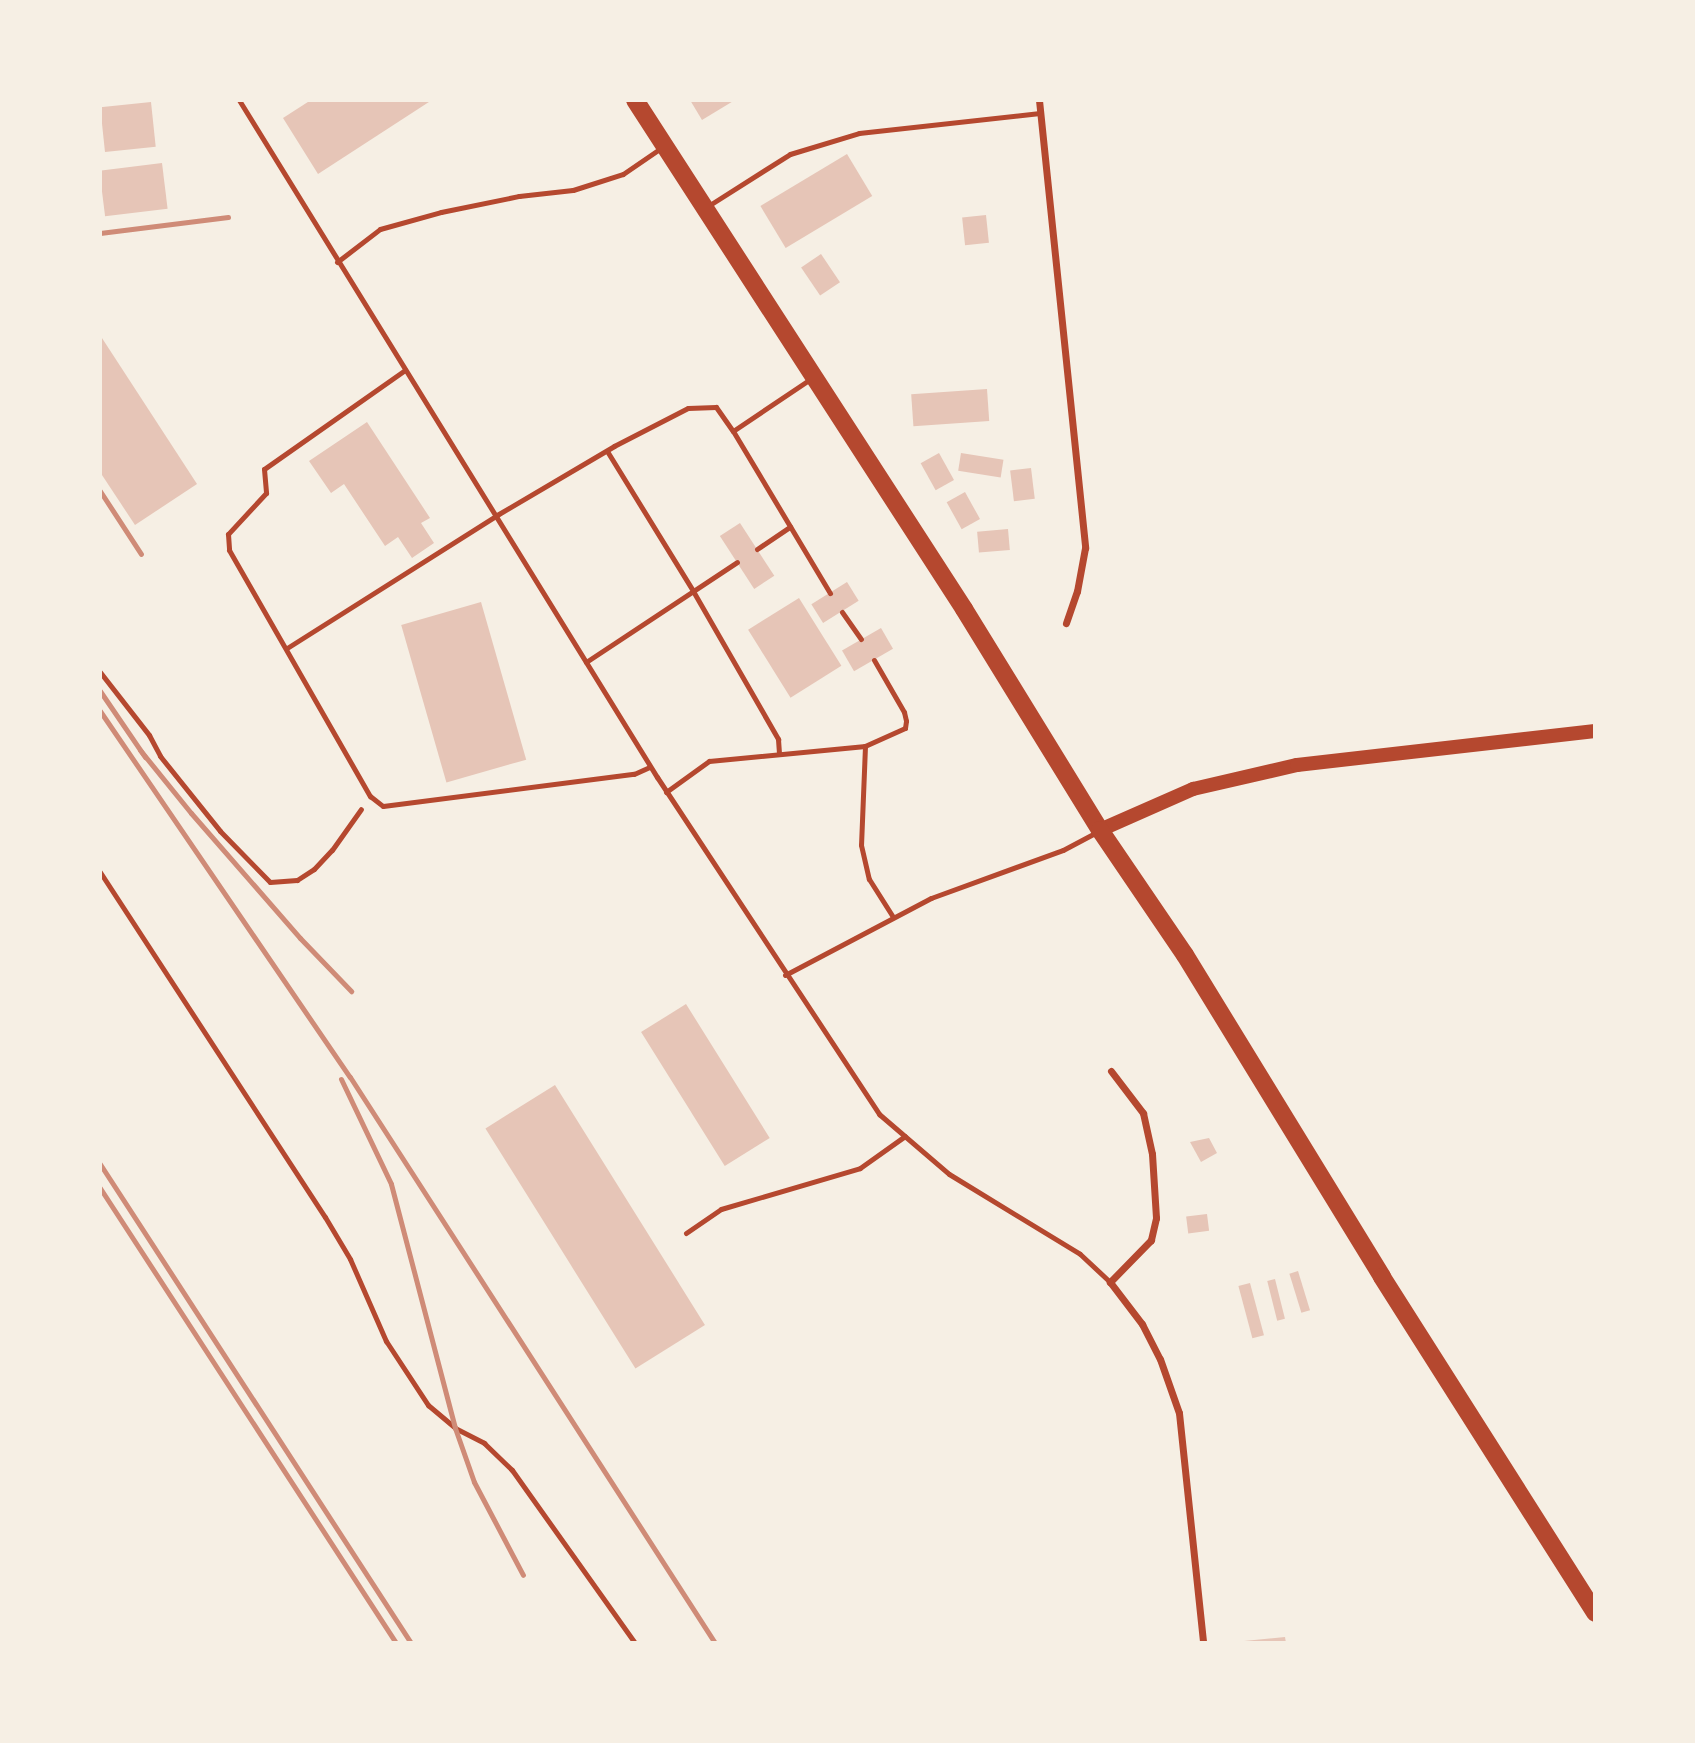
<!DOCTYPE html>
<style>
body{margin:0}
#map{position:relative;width:1695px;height:1743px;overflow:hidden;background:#f6efe4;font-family:Jost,sans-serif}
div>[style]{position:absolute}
.building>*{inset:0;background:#e6c5b7;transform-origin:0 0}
.service>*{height:5px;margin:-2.5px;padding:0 2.5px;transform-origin:2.5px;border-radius:2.5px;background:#b5482f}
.minor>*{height:7px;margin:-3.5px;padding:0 3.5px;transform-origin:3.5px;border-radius:3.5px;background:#b5482f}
.secondary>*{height:14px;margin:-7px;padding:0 7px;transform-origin:7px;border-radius:7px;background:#b5482f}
.trunk>*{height:18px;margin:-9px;padding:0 9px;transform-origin:9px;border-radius:9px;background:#b5482f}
.rail>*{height:5px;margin:-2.5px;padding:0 2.5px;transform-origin:2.5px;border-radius:2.5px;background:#cf8b77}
span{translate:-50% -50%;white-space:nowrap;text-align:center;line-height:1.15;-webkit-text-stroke:5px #f6efe4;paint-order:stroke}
.frame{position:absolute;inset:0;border:102px solid #f6efe4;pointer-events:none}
</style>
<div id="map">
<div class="building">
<i style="clip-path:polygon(311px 100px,432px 100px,318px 174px,283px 118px)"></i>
<i style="clip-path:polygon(690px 100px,735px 100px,702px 120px)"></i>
<i style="left:151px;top:102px;width:45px;height:51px;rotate:84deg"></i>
<i style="left:847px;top:154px;width:49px;height:101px;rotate:59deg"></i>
<i style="left:162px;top:163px;width:46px;height:63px;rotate:83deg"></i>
<i style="left:986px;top:215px;width:28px;height:24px;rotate:84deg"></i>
<i style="left:821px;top:254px;width:34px;height:24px;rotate:56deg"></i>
<i style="clip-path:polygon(100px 335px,197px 484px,135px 525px,100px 472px)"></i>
<i style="left:987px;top:389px;width:32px;height:76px;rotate:86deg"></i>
<i style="clip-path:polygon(367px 422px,430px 518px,421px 523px,434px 543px,412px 558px,398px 537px,385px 546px,344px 484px,331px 493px,309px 461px)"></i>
<i style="left:939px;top:453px;width:31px;height:21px;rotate:61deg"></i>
<i style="left:961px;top:453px;width:43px;height:18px;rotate:9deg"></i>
<i style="left:1031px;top:468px;width:31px;height:21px;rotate:83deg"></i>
<i style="left:965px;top:492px;width:31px;height:21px;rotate:61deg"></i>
<i style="left:740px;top:523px;width:63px;height:24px;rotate:57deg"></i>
<i style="left:1008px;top:529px;width:21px;height:31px;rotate:85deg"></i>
<i style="left:847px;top:582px;width:22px;height:42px;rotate:58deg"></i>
<i style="left:799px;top:598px;width:80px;height:60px;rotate:58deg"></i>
<i style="left:481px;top:602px;width:164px;height:83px;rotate:74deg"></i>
<i style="left:881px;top:628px;width:24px;height:45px;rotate:60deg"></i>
<i style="left:686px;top:1004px;width:158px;height:53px;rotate:58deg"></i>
<i style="left:555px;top:1085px;width:283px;height:82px;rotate:58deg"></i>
<i style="clip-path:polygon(1209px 1138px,1217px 1153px,1201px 1162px,1190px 1142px)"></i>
<i style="left:1207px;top:1214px;width:17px;height:21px;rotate:83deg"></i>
<i style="left:1298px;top:1271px;width:41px;height:9px;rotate:73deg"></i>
<i style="left:1275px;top:1279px;width:41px;height:8px;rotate:76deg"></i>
<i style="left:1250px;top:1283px;width:54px;height:12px;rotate:75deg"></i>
<i style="clip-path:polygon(1285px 1637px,1286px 1643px,1244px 1643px,1244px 1641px)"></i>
</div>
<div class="service">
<i style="left:239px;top:100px;width:796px;rotate:58.31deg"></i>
<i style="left:657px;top:777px;width:404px;rotate:56.6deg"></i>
<i style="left:879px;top:1114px;width:92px;rotate:40.6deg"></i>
<i style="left:949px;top:1174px;width:153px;rotate:31.4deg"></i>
<i style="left:1080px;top:1254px;width:41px;rotate:43deg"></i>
<i style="left:708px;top:206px;width:97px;rotate:-32.4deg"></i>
<i style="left:790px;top:154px;width:72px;rotate:-16.9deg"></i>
<i style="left:859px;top:133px;width:182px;rotate:-6.3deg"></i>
<i style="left:337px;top:262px;width:54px;rotate:-37.5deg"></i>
<i style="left:380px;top:229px;width:63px;rotate:-15.6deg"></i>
<i style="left:441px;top:212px;width:80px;rotate:-11.6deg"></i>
<i style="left:519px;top:196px;width:54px;rotate:-6.3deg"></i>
<i style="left:573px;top:190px;width:52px;rotate:-17.7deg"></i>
<i style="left:623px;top:174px;width:46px;rotate:-34.4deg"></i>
<i style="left:405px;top:370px;width:172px;rotate:144.9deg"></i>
<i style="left:264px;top:469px;width:24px;rotate:85deg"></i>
<i style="left:266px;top:493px;width:56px;rotate:132.8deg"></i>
<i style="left:228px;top:534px;width:16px;rotate:86deg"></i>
<i style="left:229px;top:550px;width:284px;rotate:60.2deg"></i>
<i style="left:370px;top:796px;width:16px;rotate:38deg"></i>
<i style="left:383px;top:806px;width:253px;rotate:-7.3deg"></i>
<i style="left:634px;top:774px;width:17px;rotate:-24deg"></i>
<i style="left:733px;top:431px;width:189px;rotate:59.1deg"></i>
<i style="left:607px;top:451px;width:164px;rotate:58.4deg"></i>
<i style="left:693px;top:591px;width:171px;rotate:60.1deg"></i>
<i style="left:778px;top:739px;width:15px;rotate:86deg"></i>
<i style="left:757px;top:549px;width:40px;rotate:-34deg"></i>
<i style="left:842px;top:612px;width:33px;rotate:55deg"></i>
<i style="left:287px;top:648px;width:249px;rotate:-32.3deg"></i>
<i style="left:497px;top:515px;width:136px;rotate:-30.5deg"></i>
<i style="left:614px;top:446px;width:83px;rotate:-27.2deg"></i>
<i style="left:688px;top:408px;width:28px;rotate:-2deg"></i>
<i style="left:716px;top:407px;width:29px;rotate:55deg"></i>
<i style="left:733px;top:431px;width:95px;rotate:-33.9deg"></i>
<i style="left:874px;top:660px;width:60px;rotate:60deg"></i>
<i style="left:904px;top:712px;width:9px;rotate:77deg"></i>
<i style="left:906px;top:721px;width:7px;rotate:98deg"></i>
<i style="left:905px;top:728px;width:44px;rotate:155.8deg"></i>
<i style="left:865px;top:746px;width:99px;rotate:92.3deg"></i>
<i style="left:861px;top:845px;width:35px;rotate:77deg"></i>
<i style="left:869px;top:879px;width:45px;rotate:57.7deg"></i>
<i style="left:586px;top:662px;width:181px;rotate:-33.5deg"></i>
<i style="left:100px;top:672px;width:80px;rotate:52.1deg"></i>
<i style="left:149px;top:735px;width:24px;rotate:62deg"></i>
<i style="left:160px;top:756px;width:96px;rotate:51.3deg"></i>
<i style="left:220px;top:831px;width:71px;rotate:45.6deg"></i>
<i style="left:270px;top:882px;width:27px;rotate:-4deg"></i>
<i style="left:297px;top:880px;width:20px;rotate:-33deg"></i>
<i style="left:314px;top:869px;width:26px;rotate:-47deg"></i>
<i style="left:332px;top:850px;width:50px;rotate:-54.7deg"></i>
<i style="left:666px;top:792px;width:53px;rotate:-35.8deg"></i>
<i style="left:709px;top:761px;width:157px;rotate:-5.5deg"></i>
<i style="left:100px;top:872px;width:412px;rotate:56.9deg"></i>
<i style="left:325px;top:1217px;width:49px;rotate:59.2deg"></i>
<i style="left:350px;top:1259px;width:90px;rotate:66.3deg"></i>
<i style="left:386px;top:1341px;width:77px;rotate:56.7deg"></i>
<i style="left:428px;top:1405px;width:35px;rotate:40deg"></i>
<i style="left:455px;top:1428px;width:33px;rotate:27deg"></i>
<i style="left:484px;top:1443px;width:39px;rotate:44deg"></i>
<i style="left:512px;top:1470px;width:212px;rotate:54.6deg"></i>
<i style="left:785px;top:975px;width:165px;rotate:-27.8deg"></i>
<i style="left:931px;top:898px;width:140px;rotate:-20deg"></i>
<i style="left:1063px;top:850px;width:40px;rotate:-28deg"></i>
<i style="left:686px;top:1233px;width:42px;rotate:-34.4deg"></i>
<i style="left:721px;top:1209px;width:145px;rotate:-16.4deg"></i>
<i style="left:860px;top:1168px;width:55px;rotate:-35.4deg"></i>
</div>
<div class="minor">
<i style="left:1039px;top:100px;width:450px;rotate:84.1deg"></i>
<i style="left:1085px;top:548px;width:44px;rotate:100.5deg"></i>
<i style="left:1077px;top:591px;width:34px;rotate:109deg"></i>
<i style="left:1111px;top:1071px;width:53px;rotate:52.7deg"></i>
<i style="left:1143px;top:1113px;width:42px;rotate:77.6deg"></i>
<i style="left:1152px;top:1154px;width:64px;rotate:86.4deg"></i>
<i style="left:1156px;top:1218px;width:23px;rotate:103deg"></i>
<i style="left:1151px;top:1240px;width:59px;rotate:134.3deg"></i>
<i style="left:1110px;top:1282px;width:53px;rotate:52.7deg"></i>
<i style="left:1142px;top:1324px;width:39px;rotate:63deg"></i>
<i style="left:1160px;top:1359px;width:57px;rotate:70.6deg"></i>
<i style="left:1179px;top:1413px;width:231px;rotate:84deg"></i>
</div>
<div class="secondary">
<i style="left:1100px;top:830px;width:102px;rotate:-23.8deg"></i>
<i style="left:1193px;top:789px;width:107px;rotate:-13deg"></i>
<i style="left:1297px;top:765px;width:300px;rotate:-6.5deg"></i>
</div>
<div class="trunk">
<i style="left:635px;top:100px;width:606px;rotate:57.12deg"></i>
<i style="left:964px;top:609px;width:259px;rotate:58.4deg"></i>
<i style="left:1100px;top:830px;width:151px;rotate:55.8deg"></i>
<i style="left:1185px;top:955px;width:377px;rotate:58.5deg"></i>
<i style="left:1382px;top:1277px;width:398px;rotate:57.6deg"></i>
</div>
<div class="rail">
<i style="left:100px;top:233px;width:129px;rotate:-7.1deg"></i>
<i style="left:100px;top:491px;width:75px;rotate:56.9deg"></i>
<i style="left:100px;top:691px;width:80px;rotate:55.7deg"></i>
<i style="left:100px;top:711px;width:443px;rotate:55.7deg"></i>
<i style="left:350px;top:1077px;width:673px;rotate:57.18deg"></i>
<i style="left:140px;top:750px;width:81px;rotate:51deg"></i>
<i style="left:191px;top:813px;width:166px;rotate:48.9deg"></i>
<i style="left:300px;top:938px;width:74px;rotate:46.1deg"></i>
<i style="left:341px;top:1079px;width:116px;rotate:64.5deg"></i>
<i style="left:391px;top:1184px;width:252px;rotate:75.3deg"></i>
<i style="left:455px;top:1428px;width:57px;rotate:70.6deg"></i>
<i style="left:474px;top:1482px;width:105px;rotate:62.2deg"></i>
<i style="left:100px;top:1164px;width:571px;rotate:57.01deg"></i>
<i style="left:100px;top:1188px;width:543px;rotate:56.95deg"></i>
</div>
<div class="frame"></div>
</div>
